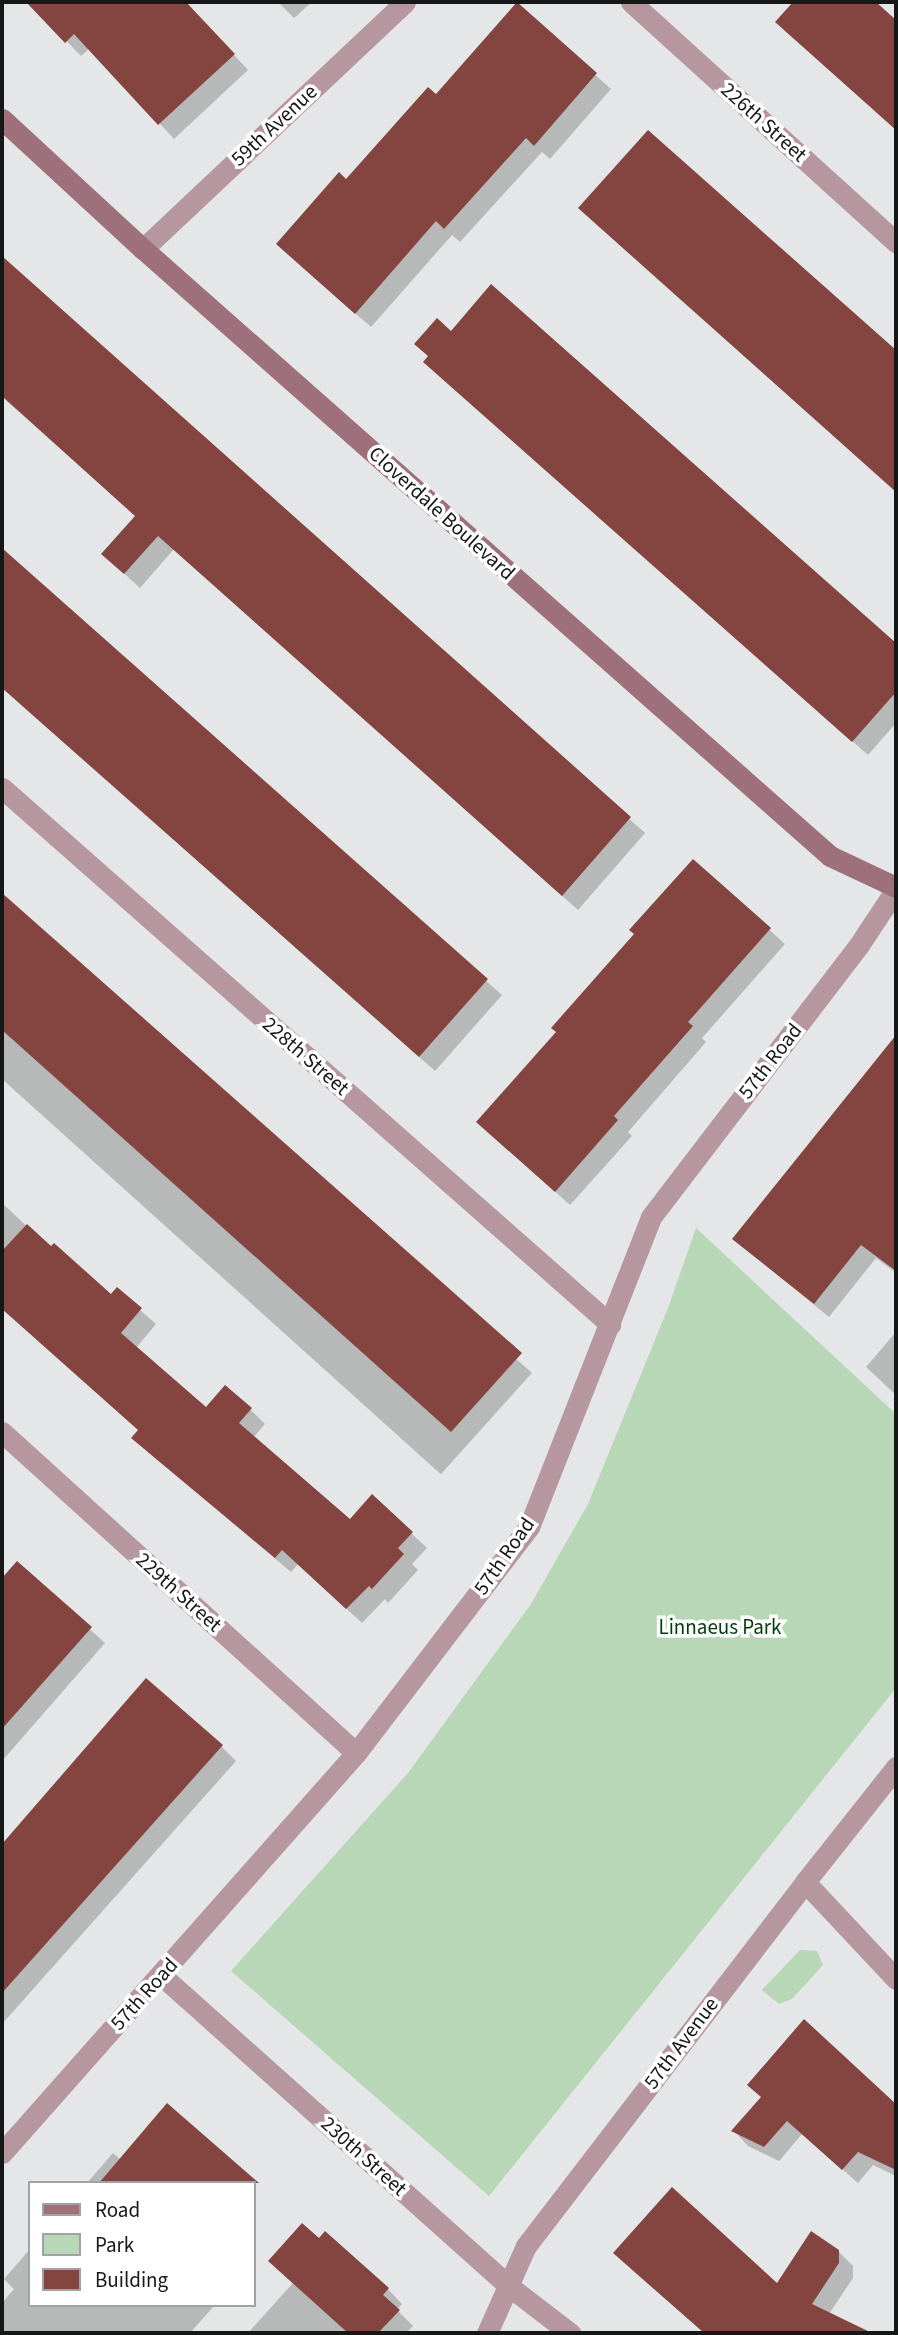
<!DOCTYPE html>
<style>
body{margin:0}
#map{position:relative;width:898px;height:2335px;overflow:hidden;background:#e5e6e7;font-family:"Source Sans 3",sans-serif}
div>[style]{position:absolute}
.green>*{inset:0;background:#b7d7b7}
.shadow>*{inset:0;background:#0003;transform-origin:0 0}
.building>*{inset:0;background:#844541}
.street>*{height:21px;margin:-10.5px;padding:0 10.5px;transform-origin:10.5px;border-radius:10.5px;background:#b7979f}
.secondary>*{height:21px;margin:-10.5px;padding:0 10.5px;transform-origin:10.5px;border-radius:10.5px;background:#9d707c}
span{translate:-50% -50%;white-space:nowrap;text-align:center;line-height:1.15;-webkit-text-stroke:7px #fff;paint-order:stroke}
.street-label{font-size:21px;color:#161717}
.park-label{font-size:21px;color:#023c0e}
.frame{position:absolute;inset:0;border:4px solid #161717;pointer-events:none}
.legend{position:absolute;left:28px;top:2181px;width:228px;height:126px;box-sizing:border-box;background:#fff;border:2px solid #a2a2a2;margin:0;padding:9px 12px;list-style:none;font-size:21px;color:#161717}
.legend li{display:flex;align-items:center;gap:14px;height:35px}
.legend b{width:35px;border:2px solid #a2a2a2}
</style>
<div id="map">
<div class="green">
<i style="clip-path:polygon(696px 1228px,896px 1414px,896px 1688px,489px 2196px,231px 1971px,408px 1773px,531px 1604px,588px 1504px,668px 1308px)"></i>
<i style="clip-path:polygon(800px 1950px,817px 1951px,823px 1965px,792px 1999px,779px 2004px,762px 1990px)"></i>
</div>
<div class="shadow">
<i style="clip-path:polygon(29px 2px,160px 2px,165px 7px,171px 2px,184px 2px,248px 70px,174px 139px,90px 48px,81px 56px)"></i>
<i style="clip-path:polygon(278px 2px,312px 2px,294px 18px)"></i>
<i style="clip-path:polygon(796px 2px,874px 2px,896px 22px,896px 130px,778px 22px)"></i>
<i style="clip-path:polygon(517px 5px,611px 89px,550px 159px,542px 152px,460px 242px,452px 235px,371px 327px,293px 259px)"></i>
<i style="clip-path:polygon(648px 133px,896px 353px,896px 491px,595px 223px)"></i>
<i style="clip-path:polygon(2px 260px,645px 833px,578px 910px,174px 549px,140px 588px,103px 554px,136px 516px,2px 397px)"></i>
<i style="clip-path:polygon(491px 287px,896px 644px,896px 723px,868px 755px,441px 377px,451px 333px)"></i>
<i style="clip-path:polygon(2px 550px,502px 995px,435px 1071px,2px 687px)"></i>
<i style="clip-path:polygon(694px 861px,785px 944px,702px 1038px,706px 1042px,628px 1132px,632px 1136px,570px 1205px,494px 1137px,558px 1032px)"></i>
<i style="left:2px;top:896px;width:713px;height:136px;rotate:42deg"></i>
<i style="clip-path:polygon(896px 1038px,896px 1273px,876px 1258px,829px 1317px,734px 1239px)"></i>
<i style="clip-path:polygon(2px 1203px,51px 1249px,111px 1296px,117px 1290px,156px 1324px,136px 1348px,206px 1409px,250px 1409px,265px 1424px,253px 1438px,350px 1521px,373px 1497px,427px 1548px,412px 1564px,418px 1570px,388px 1603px,385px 1599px,362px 1623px,298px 1564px,291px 1572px,148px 1452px,133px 1438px,140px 1430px,2px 1308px)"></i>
<i style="clip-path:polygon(896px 1332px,896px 1395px,866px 1367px)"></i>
<i style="clip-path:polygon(17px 1563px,105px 1643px,2px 1761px,2px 1581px)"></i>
<i style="clip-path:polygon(221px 1746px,236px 1761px,2px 2024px,2px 1848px,37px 1809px)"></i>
<i style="clip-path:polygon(805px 2022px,896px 2106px,896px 2176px,873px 2165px,858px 2183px,802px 2134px,779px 2161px,748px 2146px,734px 2131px,762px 2098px)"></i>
<i style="clip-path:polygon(113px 2153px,121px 2160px,254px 2183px,87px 2183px)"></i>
<i style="clip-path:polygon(30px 2249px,30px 2305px,214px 2306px,190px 2333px,2px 2333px,2px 2303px,14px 2289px,4px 2279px)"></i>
<i style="clip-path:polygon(838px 2251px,853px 2266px,853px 2278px,829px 2314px,868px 2333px,705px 2333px,630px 2268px,777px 2286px)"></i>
<i style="clip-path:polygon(293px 2283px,388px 2289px,402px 2304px,397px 2310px,413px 2326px,406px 2333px,248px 2333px)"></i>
</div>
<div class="building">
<i style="clip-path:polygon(26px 2px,186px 2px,235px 54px,158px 125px,74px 34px,65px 43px)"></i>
<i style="clip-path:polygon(517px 2px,597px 73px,534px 146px,526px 138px,444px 229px,436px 221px,355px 314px,276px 244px,339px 172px,346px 179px,428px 87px,436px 94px)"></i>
<i style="clip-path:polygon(793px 2px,876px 2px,896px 20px,896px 130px,775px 22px)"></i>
<i style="clip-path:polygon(648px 130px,896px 350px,896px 492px,578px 208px)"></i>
<i style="clip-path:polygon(2px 256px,631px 817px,562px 896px,158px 536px,124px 574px,101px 554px,135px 516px,2px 396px)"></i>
<i style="clip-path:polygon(491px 284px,896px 643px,896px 692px,852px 742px,423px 362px,428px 356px,414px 344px,437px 318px,451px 331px)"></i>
<i style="clip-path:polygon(2px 548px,488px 979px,419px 1057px,2px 688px)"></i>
<i style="clip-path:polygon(693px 859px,771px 928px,688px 1022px,693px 1026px,614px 1116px,618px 1120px,555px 1192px,476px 1122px,556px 1032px,551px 1028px,634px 934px,629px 930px)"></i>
<i style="clip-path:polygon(2px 893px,522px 1353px,451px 1432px,2px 1030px)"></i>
<i style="clip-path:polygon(896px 1035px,896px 1271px,861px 1245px,814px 1304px,732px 1239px)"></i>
<i style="clip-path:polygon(27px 1224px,51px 1246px,54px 1243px,111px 1294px,117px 1287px,142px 1308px,121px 1333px,206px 1407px,225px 1385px,252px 1408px,239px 1423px,350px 1519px,372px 1494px,413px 1532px,398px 1548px,404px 1554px,372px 1589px,369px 1586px,346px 1609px,282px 1550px,275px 1558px,131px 1438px,138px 1430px,2px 1309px,2px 1251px)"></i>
<i style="clip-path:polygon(17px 1561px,92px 1627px,2px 1729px,2px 1578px)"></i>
<i style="clip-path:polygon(146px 1678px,223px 1745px,2px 1993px,2px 1844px)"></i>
<i style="clip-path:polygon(804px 2019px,896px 2104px,896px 2170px,858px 2152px,842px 2170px,787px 2121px,764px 2147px,731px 2131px,761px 2097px,747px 2085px)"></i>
<i style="clip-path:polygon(167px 2103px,259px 2183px,99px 2183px)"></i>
<i style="clip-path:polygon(672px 2187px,777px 2283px,811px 2231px,839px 2250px,839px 2263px,812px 2304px,872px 2333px,704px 2333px,613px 2253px)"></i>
<i style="clip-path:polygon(302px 2223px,319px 2238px,325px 2231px,389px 2288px,383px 2295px,400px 2310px,378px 2333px,348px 2333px,268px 2261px)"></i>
</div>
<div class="street">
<i style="left:631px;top:2px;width:358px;rotate:42.2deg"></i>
<i style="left:143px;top:249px;width:360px;rotate:-43.3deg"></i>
<i style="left:2px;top:788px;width:811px;rotate:41.4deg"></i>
<i style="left:2px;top:1432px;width:478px;rotate:42.2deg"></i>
<i style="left:805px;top:1882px;width:133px;rotate:46.8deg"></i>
<i style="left:161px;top:1975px;width:468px;rotate:41.8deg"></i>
<i style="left:510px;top:2287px;width:76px;rotate:37.5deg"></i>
<i style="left:2px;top:2153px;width:534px;rotate:-48.49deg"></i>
<i style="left:356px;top:1753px;width:285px;rotate:-52.6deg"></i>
<i style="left:529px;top:1527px;width:333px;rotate:-68.5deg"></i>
<i style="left:651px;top:1217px;width:342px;rotate:-52.6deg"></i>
<i style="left:859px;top:945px;width:67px;rotate:-56.5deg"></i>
<i style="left:487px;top:2333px;width:95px;rotate:-65.9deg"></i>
<i style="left:526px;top:2246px;width:459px;rotate:-52.5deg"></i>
<i style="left:805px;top:1882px;width:147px;rotate:-51.6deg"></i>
</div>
<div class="secondary">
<i style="left:2px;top:119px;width:192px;rotate:42.7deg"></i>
<i style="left:143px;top:249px;width:917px;rotate:41.46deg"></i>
<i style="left:830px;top:856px;width:73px;rotate:25.2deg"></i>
</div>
<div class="street-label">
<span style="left:764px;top:122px;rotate:42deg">226th Street</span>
<span style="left:274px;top:125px;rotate:-43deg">59th Avenue</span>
<span style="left:442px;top:513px;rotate:42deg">Cloverdale Boulevard</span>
<span style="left:306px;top:1056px;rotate:41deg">228th Street</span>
<span style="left:770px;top:1061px;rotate:-52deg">57th Road</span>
<span style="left:504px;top:1556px;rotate:-55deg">57th Road</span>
<span style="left:179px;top:1592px;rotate:42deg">229th Street</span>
<span style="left:144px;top:1994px;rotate:-48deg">57th Road</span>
<span style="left:681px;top:2043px;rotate:-53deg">57th Avenue</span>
<span style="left:364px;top:2156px;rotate:42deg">230th Street</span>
</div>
<div class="park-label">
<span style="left:720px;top:1627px">Linnaeus Park</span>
</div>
<div class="frame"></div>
<ul class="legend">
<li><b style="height:9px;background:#9d707c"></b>Road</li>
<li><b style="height:19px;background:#b7d7b7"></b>Park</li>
<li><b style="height:19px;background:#844541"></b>Building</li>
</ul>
</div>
